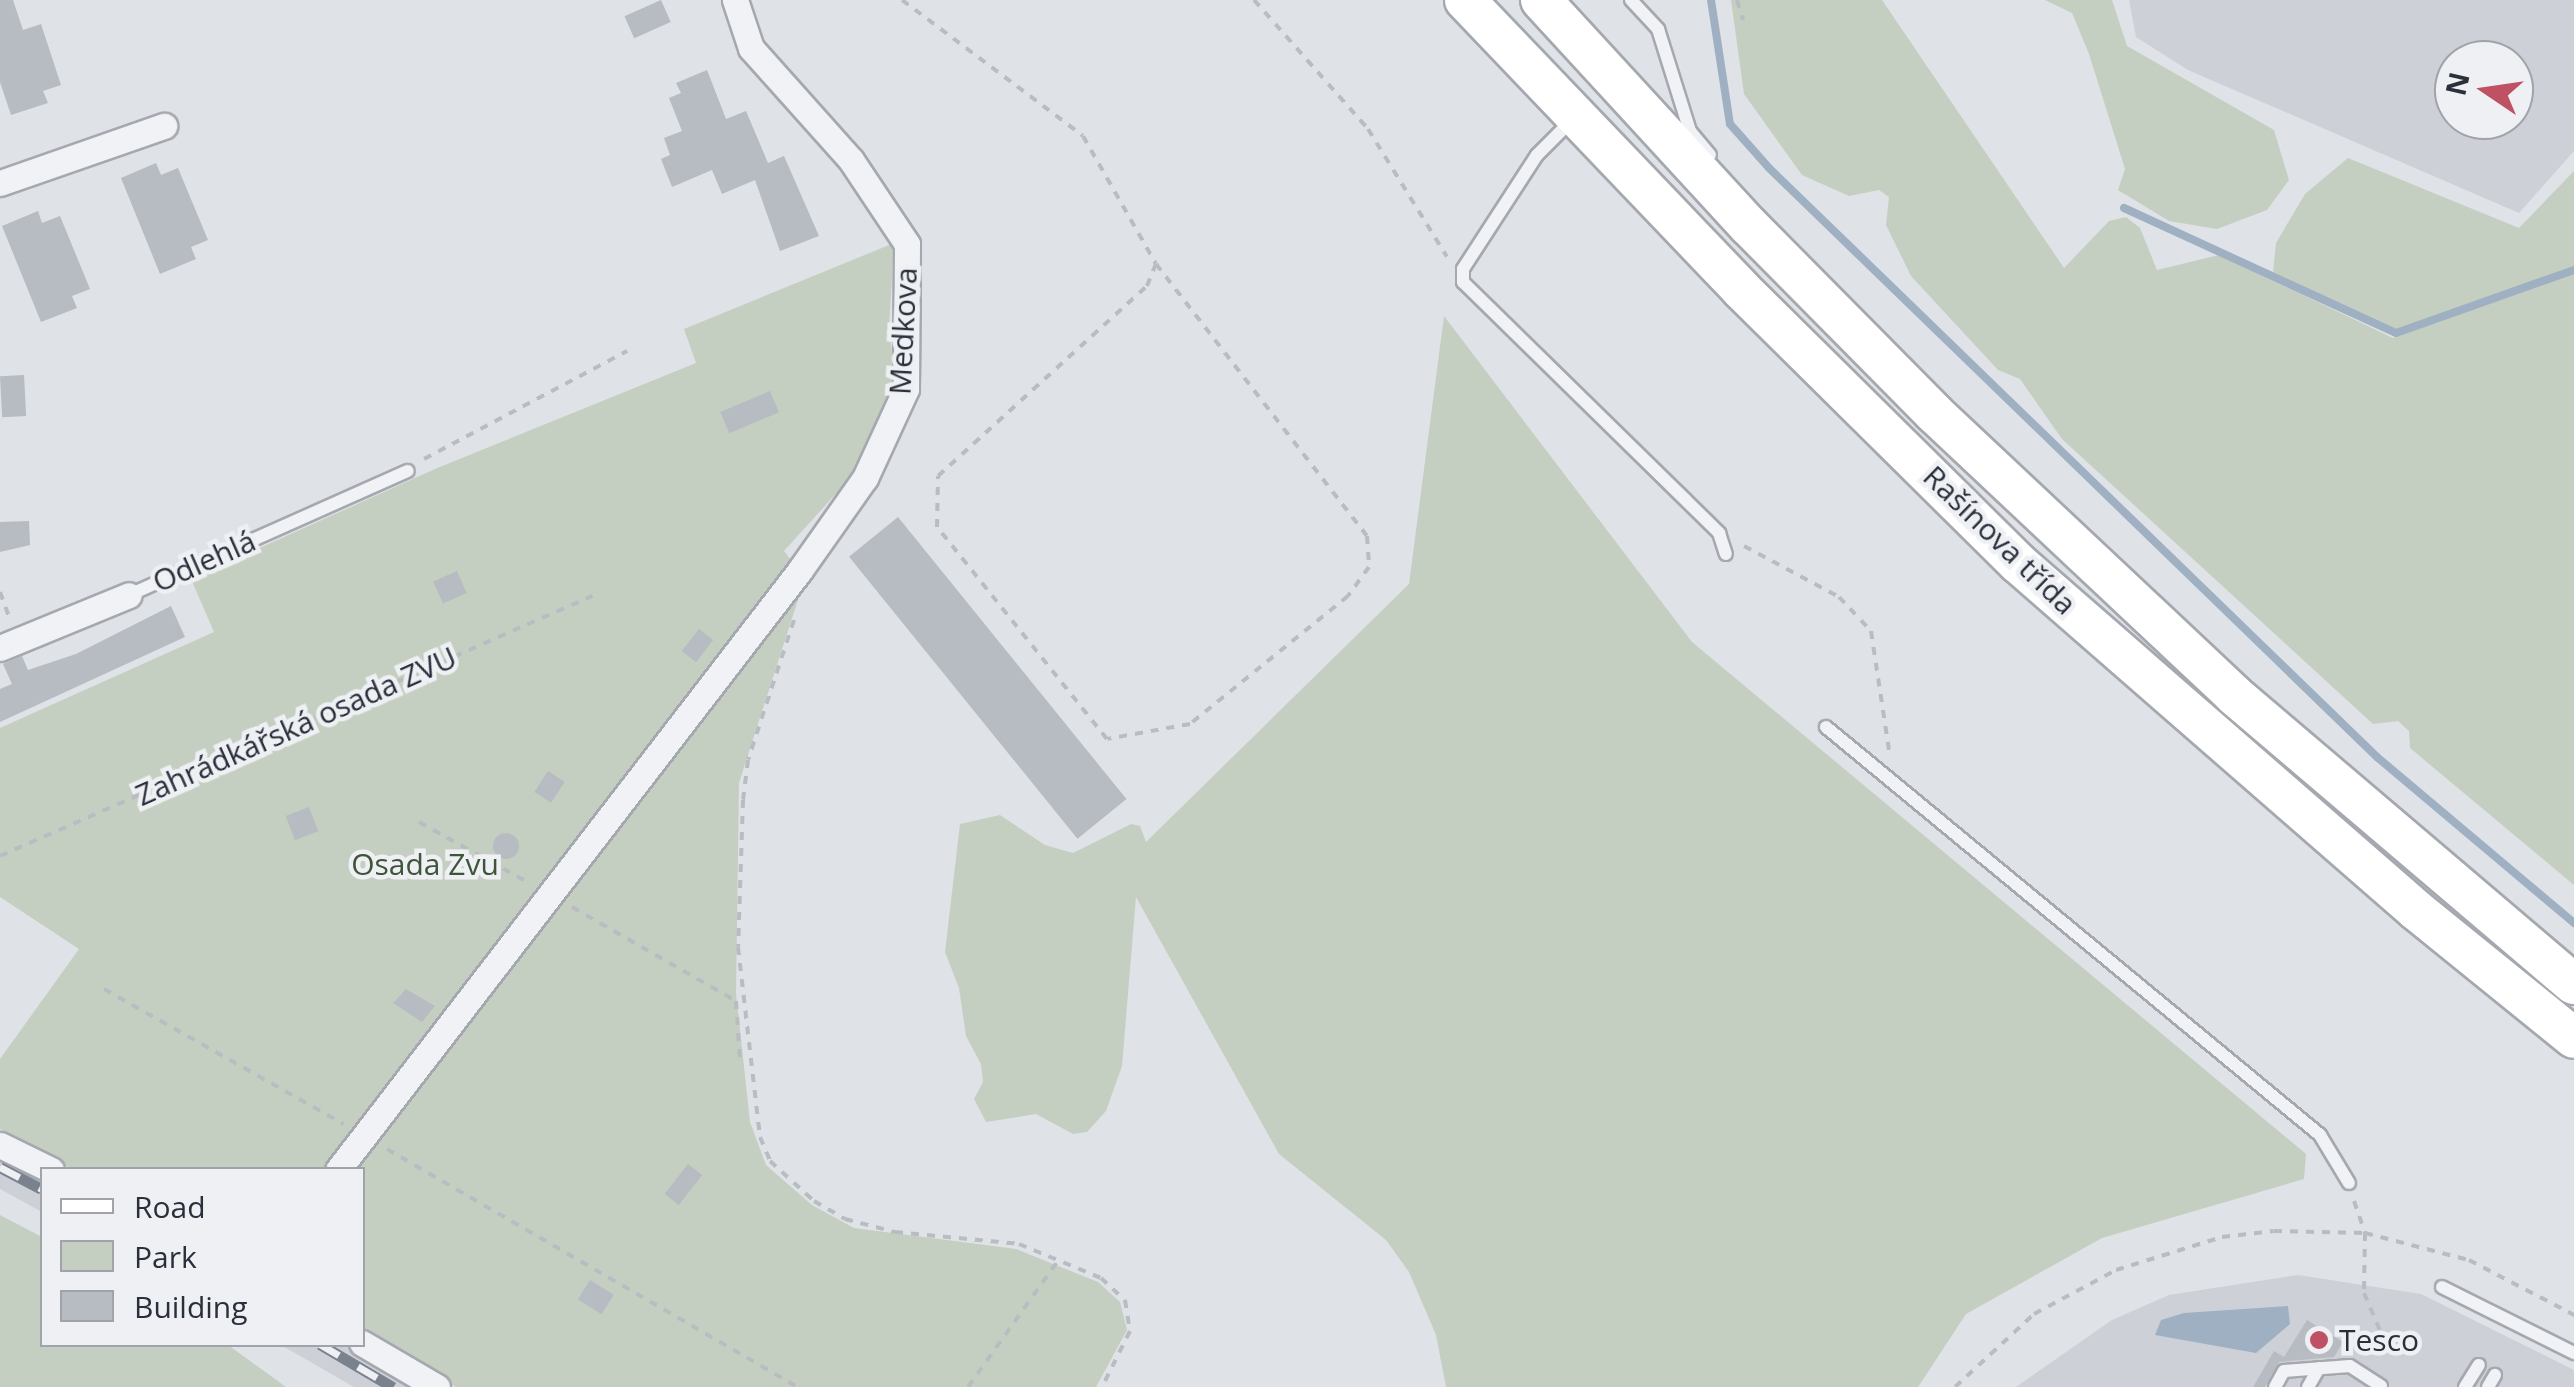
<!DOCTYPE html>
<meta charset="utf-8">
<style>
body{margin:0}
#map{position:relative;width:2574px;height:1387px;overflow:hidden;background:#dfe2e6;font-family:"Open Sans",sans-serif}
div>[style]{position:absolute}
.built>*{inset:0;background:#cdd1d7}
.green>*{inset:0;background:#c5cfc1}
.water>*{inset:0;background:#9eb0c2}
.stream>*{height:8px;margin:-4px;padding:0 4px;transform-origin:4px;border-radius:4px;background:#9eb0c2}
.building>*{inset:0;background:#b7bbc2;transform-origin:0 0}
.round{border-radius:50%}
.path>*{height:4px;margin-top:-2px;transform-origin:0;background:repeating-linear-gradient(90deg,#b9bcc1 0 8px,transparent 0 16px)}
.roads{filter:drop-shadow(2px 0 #a5a9af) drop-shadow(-2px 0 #a5a9af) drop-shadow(0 2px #a5a9af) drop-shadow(0 -2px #a5a9af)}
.service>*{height:12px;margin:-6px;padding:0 6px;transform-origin:6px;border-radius:6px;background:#f1f2f5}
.minor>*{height:25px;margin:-12.5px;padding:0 12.5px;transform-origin:12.5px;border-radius:12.5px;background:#f1f2f5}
.primary>*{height:40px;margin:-20px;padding:0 20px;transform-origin:20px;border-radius:20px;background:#fff}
.rail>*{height:11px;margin-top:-5.5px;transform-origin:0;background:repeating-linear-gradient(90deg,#eef0f4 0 22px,#7a828e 0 44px);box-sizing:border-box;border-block:2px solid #7a828e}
.dots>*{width:28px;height:28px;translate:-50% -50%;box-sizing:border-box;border:5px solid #eef0f4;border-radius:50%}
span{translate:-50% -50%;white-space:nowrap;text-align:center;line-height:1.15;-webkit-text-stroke:9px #eef0f4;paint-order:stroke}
.street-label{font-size:30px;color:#2a303b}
.park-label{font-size:30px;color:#3e5539}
.poi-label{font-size:30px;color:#2a303b}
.left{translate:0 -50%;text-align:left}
.legend{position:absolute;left:40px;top:1167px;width:325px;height:180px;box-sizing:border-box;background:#eef0f4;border:2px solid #a0a3aa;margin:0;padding:12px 18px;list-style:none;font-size:30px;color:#2a303b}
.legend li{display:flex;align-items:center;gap:20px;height:50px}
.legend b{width:50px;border:2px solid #a0a3aa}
.north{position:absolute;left:2434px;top:40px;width:100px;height:100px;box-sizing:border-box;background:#eef0f4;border:2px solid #a0a3aa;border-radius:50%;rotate:283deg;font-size:28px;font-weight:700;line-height:40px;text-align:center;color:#2a303b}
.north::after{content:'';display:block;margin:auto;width:35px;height:45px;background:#be5163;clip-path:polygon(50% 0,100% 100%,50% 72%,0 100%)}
</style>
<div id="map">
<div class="built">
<i style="clip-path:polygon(evenodd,2129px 0,2574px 0,2574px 151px,2519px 213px,2188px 70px,2136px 37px,2129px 0,2514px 60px,2514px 120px,2454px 120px,2454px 60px,2514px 60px)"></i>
<i style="clip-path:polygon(0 1145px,42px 1170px,42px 1212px,0 1189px)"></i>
<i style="clip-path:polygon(2298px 1275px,2421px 1294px,2574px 1370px,2574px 1387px,2016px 1387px,2112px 1320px,2169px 1295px)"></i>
<i style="clip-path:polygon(281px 1345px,359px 1345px,430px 1387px,354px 1387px)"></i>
</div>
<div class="green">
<i style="clip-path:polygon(1731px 0,1882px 0,2064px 268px,2109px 221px,2126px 217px,2140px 228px,2157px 270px,2219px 255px,2393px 338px,2574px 272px,2574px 885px,2410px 748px,2409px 731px,2398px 721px,2373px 724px,2062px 439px,2020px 379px,1998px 370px,1911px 276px,1886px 225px,1889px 197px,1879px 190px,1849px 196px,1802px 175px,1744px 94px)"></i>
<i style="clip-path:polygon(2045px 0,2112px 0,2127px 46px,2274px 130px,2289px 180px,2267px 210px,2217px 229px,2169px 221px,2118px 190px,2125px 169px,2089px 54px,2072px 13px)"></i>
<i style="clip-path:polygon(2348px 158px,2519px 228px,2574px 171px,2574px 268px,2432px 323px,2392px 331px,2346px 312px,2273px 273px,2276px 243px,2305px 194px)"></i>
<i style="clip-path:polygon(894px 243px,889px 328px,897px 391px,871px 455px,784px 551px,805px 578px,739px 783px,736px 993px,750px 1122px,766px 1165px,812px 1205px,854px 1228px,1016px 1249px,1098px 1282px,1120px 1302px,1127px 1330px,1096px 1387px,456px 1387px,363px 1334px,362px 1170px,72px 1169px,0 1129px,0 1059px,79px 949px,0 897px,0 728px,214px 632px,191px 579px,435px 469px,696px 363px,684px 329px)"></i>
<i style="clip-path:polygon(1444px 316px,1692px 642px,2306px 1154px,2304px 1179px,2102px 1238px,1966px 1314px,1918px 1387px,1446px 1387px,1436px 1335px,1409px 1272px,1386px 1240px,1279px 1154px,1136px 897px,1122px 1066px,1106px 1111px,1087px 1132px,1073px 1134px,1036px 1114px,986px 1122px,974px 1099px,983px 1082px,981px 1064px,966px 1036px,959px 988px,945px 952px,960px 824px,1000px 815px,1045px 845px,1073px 853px,1131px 824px,1140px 826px,1146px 842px,1409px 584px)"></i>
<i style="clip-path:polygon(0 1215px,42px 1237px,42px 1344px,228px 1345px,286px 1387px,0 1387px)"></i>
</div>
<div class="water">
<i style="clip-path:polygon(2288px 1306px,2290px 1324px,2256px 1353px,2155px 1335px,2161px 1320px,2184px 1313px)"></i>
</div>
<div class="stream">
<i style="left:1711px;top:0;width:125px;rotate:81.3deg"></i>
<i style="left:1730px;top:124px;width:59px;rotate:48.4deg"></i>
<i style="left:1769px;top:168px;width:847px;rotate:44.09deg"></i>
<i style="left:2377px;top:757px;width:258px;rotate:40.1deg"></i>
<i style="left:2124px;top:208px;width:299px;rotate:24.7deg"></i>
<i style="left:2396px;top:333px;width:189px;rotate:-19.5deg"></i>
</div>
<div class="building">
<i style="clip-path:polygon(0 0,13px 0,23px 30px,41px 24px,61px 85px,43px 91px,48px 103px,11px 115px,0 82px)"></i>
<i style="left:661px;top:0;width:24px;height:40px;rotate:66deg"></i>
<i style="clip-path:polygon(707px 70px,726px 119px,746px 111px,768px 163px,784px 156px,819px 236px,780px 251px,755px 180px,722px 194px,712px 170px,672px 187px,661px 159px,670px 155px,664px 138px,682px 131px,669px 98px,681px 93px,676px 83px)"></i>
<i style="clip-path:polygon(156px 163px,161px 175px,178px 168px,208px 240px,191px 247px,196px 259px,160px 274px,121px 178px)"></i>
<i style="clip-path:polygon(38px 211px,42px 223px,60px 216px,90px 289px,72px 296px,77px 308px,41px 322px,2px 226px)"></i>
<i style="left:24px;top:375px;width:41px;height:24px;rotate:87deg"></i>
<i style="left:770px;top:391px;width:23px;height:54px;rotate:67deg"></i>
<i style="left:898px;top:517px;width:363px;height:63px;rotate:51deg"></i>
<i style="clip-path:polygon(29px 521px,30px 545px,0 552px,0 522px)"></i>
<i style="left:457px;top:571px;width:24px;height:26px;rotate:66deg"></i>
<i style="clip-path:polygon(171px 606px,185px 637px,0 722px,0 689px,12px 684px,3px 664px,22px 656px,28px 670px,76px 654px)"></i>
<i style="left:699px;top:629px;width:18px;height:28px;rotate:38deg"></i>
<i style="left:548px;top:771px;width:20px;height:25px;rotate:33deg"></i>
<i style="left:309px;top:807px;width:26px;height:25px;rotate:69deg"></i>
<i class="round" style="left:493px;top:833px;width:26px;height:26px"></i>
<i style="clip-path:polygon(406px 989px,435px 1006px,422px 1022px,393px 1003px)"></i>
<i style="left:688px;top:1164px;width:18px;height:38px;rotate:38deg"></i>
<i style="left:590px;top:1280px;width:28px;height:23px;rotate:32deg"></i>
<i style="clip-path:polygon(2307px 1320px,2343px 1342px,2334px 1357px,2279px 1362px,2265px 1387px,2253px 1387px,2274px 1351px,2284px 1357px)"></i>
</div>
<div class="path">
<i style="left:902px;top:0;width:226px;rotate:36.9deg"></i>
<i style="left:1083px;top:136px;width:147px;rotate:60.3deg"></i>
<i style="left:1156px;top:264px;width:344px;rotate:52.2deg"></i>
<i style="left:1367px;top:536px;width:31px;rotate:86deg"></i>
<i style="left:1369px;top:567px;width:36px;rotate:126deg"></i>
<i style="left:1348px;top:596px;width:203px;rotate:141deg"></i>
<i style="left:1190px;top:724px;width:84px;rotate:169.8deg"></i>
<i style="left:1107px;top:739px;width:272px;rotate:-128.7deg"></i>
<i style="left:937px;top:527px;width:51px;rotate:-88.9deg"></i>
<i style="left:938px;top:476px;width:282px;rotate:-42.3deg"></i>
<i style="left:1147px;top:286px;width:24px;rotate:-68deg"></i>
<i style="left:1254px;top:0;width:172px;rotate:48.5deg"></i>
<i style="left:1368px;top:129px;width:150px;rotate:58.3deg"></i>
<i style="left:1737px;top:0;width:21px;rotate:73deg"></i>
<i style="left:424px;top:459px;width:230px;rotate:-28deg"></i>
<i style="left:1744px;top:546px;width:108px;rotate:28.2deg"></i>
<i style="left:1839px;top:597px;width:47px;rotate:46.7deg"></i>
<i style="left:1871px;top:631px;width:126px;rotate:81.4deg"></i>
<i style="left:0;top:592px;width:30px;rotate:70deg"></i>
<i style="left:794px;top:620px;width:147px;rotate:108.2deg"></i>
<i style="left:748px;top:760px;width:40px;rotate:97.1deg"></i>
<i style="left:743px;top:800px;width:147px;rotate:91.9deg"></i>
<i style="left:738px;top:947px;width:191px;rotate:83.4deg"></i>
<i style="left:760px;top:1137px;width:26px;rotate:67deg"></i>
<i style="left:770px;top:1161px;width:59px;rotate:42.3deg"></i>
<i style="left:814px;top:1201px;width:36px;rotate:30deg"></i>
<i style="left:845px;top:1219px;width:52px;rotate:14.6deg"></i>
<i style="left:895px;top:1232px;width:125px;rotate:5.5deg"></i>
<i style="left:1019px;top:1244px;width:89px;rotate:22.5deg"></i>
<i style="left:1101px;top:1278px;width:33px;rotate:43deg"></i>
<i style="left:1125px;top:1300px;width:31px;rotate:81deg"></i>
<i style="left:1130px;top:1331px;width:63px;rotate:116.6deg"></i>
<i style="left:419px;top:822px;width:126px;rotate:29deg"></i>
<i style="left:0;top:856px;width:647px;rotate:-23.71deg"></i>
<i style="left:572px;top:907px;width:189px;rotate:29.8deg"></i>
<i style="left:736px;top:1001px;width:59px;rotate:86.1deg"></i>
<i style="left:104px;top:989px;width:275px;rotate:29.4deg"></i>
<i style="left:387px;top:1149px;width:475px;rotate:30.1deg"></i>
<i style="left:2354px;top:1201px;width:34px;rotate:71deg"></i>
<i style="left:2365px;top:1233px;width:107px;rotate:14.6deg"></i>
<i style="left:2469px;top:1260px;width:119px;rotate:27.6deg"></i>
<i style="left:968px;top:1387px;width:155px;rotate:-54.5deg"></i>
<i style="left:1955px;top:1387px;width:108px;rotate:-42.7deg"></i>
<i style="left:2034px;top:1314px;width:93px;rotate:-28.2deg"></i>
<i style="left:2116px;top:1270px;width:111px;rotate:-17.3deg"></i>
<i style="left:2222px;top:1237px;width:52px;rotate:-6.6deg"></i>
<i style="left:2274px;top:1231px;width:91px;rotate:1.3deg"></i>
<i style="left:2365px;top:1233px;width:60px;rotate:91deg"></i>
<i style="left:2364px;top:1293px;width:51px;rotate:66.9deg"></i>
<i style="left:2384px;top:1340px;width:20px;rotate:33deg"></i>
</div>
<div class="roads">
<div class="service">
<i style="left:1631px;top:0;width:40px;rotate:47deg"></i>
<i style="left:1658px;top:29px;width:107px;rotate:72.6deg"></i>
<i style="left:1690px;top:131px;width:31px;rotate:50deg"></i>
<i style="left:1571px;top:121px;width:48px;rotate:135deg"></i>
<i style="left:1537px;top:155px;width:136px;rotate:123deg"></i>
<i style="left:1463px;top:269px;width:13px;rotate:90deg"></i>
<i style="left:1463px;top:282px;width:359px;rotate:44.4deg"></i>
<i style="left:1719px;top:533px;width:22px;rotate:72deg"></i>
<i style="left:129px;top:595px;width:305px;rotate:-24deg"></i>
<i style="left:1826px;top:727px;width:641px;rotate:39.55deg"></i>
<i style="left:2320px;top:1135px;width:56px;rotate:58.9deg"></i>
<i style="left:2442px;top:1287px;width:148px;rotate:26.6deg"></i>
<i style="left:2275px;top:1387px;width:18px;rotate:-61deg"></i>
<i style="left:2284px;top:1371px;width:66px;rotate:-4.3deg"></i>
<i style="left:2350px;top:1366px;width:37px;rotate:33deg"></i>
<i style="left:2308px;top:1387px;width:22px;rotate:-60deg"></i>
<i style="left:2465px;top:1387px;width:26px;rotate:-58deg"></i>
<i style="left:2488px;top:1387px;width:14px;rotate:-60deg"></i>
</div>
<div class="minor">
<i style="left:0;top:183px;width:174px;rotate:-19.2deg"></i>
<i style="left:0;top:648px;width:139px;rotate:-22.3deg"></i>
<i style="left:0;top:1145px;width:57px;rotate:26.1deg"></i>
<i style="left:338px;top:1170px;width:757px;rotate:-52.4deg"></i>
<i style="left:800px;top:570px;width:113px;rotate:-54.8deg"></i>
<i style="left:865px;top:478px;width:98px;rotate:-65.3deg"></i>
<i style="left:906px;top:389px;width:145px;rotate:-89.6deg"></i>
<i style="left:907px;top:244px;width:101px;rotate:-123.7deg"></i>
<i style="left:851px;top:160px;width:150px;rotate:-131.8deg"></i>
<i style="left:751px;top:48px;width:51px;rotate:-108.4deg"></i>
<i style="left:362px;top:1343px;width:87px;rotate:30.4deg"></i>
</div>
<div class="primary">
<i style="left:1465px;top:0;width:400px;rotate:46.3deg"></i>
<i style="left:1741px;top:289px;width:390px;rotate:44.7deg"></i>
<i style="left:2018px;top:563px;width:528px;rotate:41.08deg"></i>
<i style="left:2416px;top:910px;width:203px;rotate:39deg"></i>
<i style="left:1541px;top:0;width:307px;rotate:47.4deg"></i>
<i style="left:1749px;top:226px;width:263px;rotate:45.3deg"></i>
<i style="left:1934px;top:413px;width:412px;rotate:43.2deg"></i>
<i style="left:2234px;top:695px;width:446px;rotate:40.4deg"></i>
</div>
</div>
<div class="rail">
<i style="left:0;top:1167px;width:47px;rotate:27.6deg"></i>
<i style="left:320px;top:1344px;width:85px;rotate:30.5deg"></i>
</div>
<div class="dots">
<i style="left:2319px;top:1340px;background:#be5163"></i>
</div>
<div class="street-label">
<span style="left:903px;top:331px;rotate:-87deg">Medkova</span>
<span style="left:2000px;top:540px;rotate:44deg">Rašínova třída</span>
<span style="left:204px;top:561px;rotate:-24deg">Odlehlá</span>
<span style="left:296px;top:726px;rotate:-24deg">Zahrádkářská osada ZVU</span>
</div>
<div class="park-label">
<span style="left:425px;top:864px">Osada Zvu</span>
</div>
<div class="poi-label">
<span class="left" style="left:2339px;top:1340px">Tesco</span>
</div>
<ul class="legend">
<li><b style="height:12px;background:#fff"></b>Road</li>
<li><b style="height:28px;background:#c5cfc1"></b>Park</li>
<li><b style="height:28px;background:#b7bbc2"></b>Building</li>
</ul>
<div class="north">N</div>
</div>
